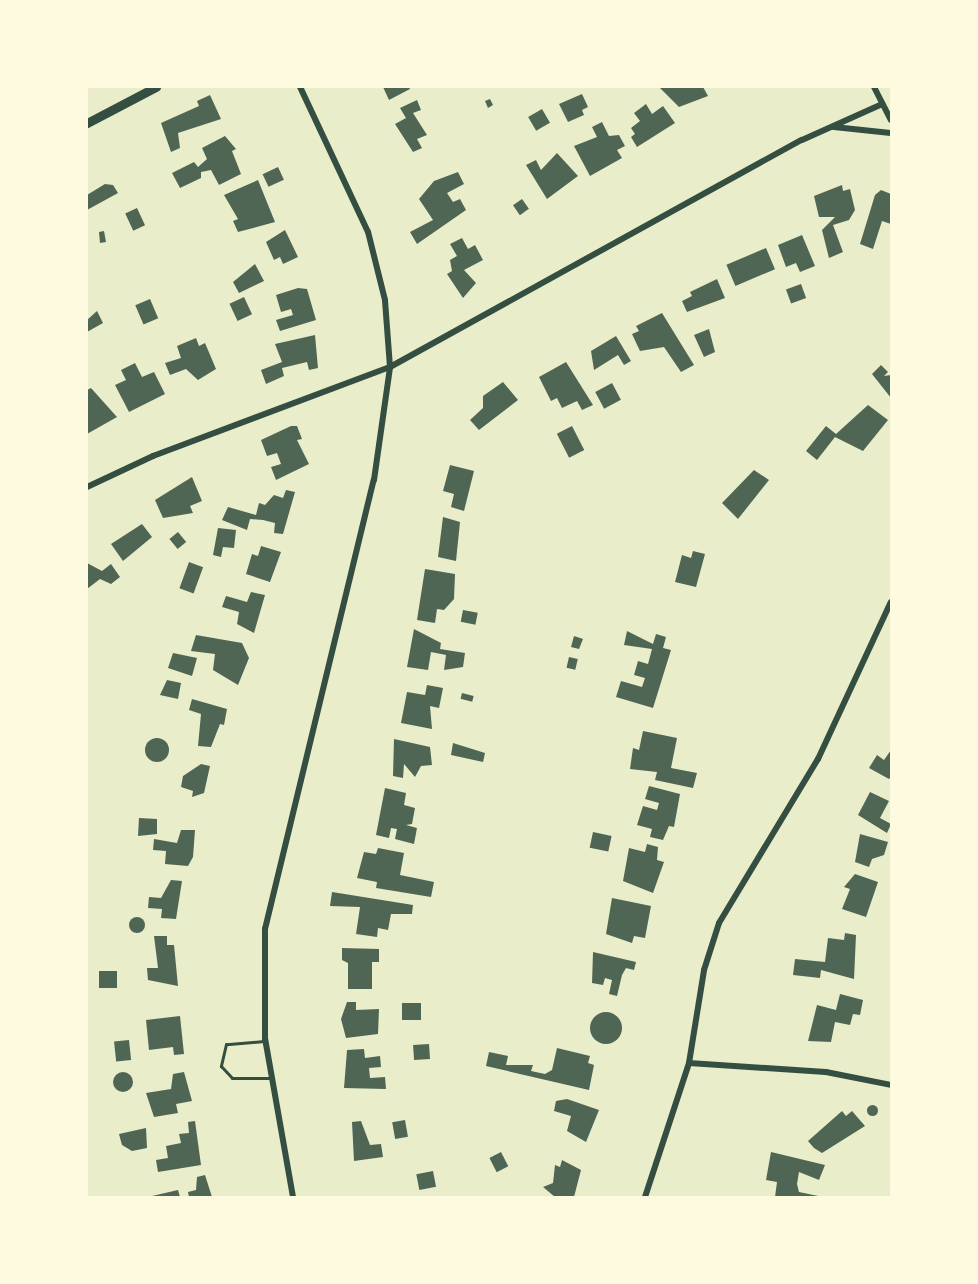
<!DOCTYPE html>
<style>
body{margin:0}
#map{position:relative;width:978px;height:1284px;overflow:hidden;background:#e9edc9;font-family:"Times New Roman",serif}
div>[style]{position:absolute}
.building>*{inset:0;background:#4f6655;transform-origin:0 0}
.round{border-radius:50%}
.service>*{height:3px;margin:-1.5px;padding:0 1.5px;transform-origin:1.5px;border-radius:1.5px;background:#344e41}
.minor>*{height:6px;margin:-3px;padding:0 3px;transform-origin:3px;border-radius:3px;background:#344e41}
.secondary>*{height:9px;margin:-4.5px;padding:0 4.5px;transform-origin:4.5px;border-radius:4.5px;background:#344e41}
span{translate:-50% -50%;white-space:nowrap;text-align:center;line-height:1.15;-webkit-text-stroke:4.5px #fefae0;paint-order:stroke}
.frame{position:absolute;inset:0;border:88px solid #fefae0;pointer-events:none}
</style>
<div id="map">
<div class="building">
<i style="clip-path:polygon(383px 87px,409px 87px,410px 89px,389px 100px)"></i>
<i style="clip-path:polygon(659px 87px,703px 87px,708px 96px,679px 107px)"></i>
<i style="clip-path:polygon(582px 94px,588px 107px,582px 110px,584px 115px,568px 122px,559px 104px)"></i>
<i style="clip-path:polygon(210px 95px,221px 119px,178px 133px,180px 148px,171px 152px,161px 123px,199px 106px,197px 101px)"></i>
<i style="clip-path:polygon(490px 99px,493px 105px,488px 108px,485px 101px)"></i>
<i style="clip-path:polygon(417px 100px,421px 110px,413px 113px,427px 135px,417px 139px,422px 148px,413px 152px,395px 124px,406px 118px,400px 108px)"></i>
<i style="clip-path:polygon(646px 104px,652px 114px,663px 106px,675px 123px,637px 147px,631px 137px,635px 134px,631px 128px,640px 121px,634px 113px)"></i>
<i style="left:542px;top:109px;width:16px;height:16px;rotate:60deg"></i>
<i style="clip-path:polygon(602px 122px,609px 136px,619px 135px,625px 146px,617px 150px,622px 158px,590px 176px,574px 146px,597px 137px,592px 127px)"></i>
<i style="clip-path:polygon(225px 136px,236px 149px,232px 151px,241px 174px,219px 185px,211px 170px,201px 172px,201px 178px,180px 188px,172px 173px,194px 162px,198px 167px,207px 159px,202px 148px)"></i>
<i style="clip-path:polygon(557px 153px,578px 176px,547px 199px,526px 165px,536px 160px,541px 170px)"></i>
<i style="left:278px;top:167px;width:14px;height:17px;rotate:65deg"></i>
<i style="clip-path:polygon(458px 172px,464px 184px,447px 193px,453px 202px,460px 199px,466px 210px,417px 244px,410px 232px,433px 220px,419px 199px,434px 181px)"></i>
<i style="clip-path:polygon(258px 180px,275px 222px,238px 232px,233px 221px,238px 219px,224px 195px)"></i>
<i style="clip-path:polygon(105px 184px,113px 185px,118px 193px,87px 210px,87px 195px)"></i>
<i style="clip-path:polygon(842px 185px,843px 191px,850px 189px,855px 210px,849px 220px,833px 225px,843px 252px,829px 258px,822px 230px,835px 217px,819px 217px,814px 196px)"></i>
<i style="clip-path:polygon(881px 190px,891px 194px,891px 224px,882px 221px,873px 249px,860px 244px,875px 195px)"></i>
<i style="left:522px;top:199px;width:12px;height:11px;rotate:55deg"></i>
<i style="left:137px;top:208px;width:19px;height:13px;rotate:65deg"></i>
<i style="clip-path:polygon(285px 230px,298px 257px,283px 264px,280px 257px,274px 260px,266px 242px)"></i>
<i style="clip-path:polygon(104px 231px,106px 242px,100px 243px,99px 232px)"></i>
<i style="clip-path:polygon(802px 235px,815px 266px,800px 272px,796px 263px,786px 267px,778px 245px)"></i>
<i style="clip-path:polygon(462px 238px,468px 249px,475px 245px,483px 260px,464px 270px,476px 283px,463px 298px,447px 274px,452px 271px,450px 260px,457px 256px,450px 244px)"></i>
<i style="left:766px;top:248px;width:23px;height:43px;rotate:67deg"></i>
<i style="clip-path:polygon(255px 264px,264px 281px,239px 293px,233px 282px)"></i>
<i style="clip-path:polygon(717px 279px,725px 298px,687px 312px,682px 301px,692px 296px,690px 292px)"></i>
<i style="left:801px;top:284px;width:15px;height:16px;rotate:70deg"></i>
<i style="clip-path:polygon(298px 288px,307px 289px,316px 320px,280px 331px,276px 320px,293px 315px,291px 309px,281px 312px,276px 295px)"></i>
<i style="left:244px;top:297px;width:19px;height:16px;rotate:65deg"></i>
<i style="left:150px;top:299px;width:21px;height:16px;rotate:67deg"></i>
<i style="clip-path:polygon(97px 311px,103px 323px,87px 332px,87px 320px)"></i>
<i style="clip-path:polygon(662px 313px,694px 365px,681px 372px,664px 347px,640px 351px,632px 334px,639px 331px,636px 326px)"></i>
<i style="clip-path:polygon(709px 329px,715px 352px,704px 357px,694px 335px)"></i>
<i style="clip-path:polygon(315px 335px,318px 368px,309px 370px,307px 362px,282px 368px,284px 376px,266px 384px,261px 370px,282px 362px,275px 344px)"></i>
<i style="clip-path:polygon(616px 336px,631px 361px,624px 365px,618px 355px,594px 370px,591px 351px)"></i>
<i style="clip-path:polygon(196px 338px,199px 346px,205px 343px,216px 369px,198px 380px,186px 369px,170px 375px,165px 363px,181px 358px,177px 346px)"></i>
<i style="clip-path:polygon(566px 362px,593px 405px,582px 410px,577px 401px,562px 408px,557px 398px,551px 401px,539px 377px)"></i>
<i style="clip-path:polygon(135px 363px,142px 377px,154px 372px,165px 394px,129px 412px,115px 385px,126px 380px,121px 370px)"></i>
<i style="clip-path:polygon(881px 365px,888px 372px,884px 376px,891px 375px,891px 398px,872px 374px)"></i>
<i style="clip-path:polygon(503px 382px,518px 400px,479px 430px,470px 420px,483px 408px,483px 396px)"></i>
<i style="left:612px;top:383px;width:19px;height:19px;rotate:62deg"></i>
<i style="clip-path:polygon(91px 388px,117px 417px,87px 434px,87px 390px)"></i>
<i style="clip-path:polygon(868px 405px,888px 420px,863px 451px,835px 437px,817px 460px,806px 451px,826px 426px,836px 434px)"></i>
<i style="clip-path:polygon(291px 426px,297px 426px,302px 439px,297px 440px,309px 464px,276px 480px,271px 467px,281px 464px,277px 453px,267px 456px,261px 440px)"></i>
<i style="left:572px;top:426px;width:27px;height:17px;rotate:63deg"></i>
<i style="clip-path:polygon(450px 465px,474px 471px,464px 511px,451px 507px,454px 494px,443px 491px)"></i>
<i style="clip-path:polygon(754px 470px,769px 480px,738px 519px,722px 503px)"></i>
<i style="clip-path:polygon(192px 477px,202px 501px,190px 506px,193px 513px,163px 518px,155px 500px)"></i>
<i style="clip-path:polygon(286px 490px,295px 492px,283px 534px,274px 533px,275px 523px,263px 520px,250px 519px,247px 530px,222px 520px,228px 507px,256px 515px,259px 503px,265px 505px,274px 495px,283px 498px)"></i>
<i style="clip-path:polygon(443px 517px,460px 522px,456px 561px,438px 557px)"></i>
<i style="clip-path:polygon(142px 524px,152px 537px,123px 561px,111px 544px)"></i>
<i style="clip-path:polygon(218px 528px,236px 530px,234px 548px,223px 547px,221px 557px,213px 555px)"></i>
<i style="left:178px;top:532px;width:13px;height:11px;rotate:51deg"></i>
<i style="clip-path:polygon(261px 546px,281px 552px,270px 582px,246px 574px,252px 554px,258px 556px)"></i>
<i style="clip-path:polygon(693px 551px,705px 554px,696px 587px,675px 582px,682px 555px,691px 558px)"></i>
<i style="left:189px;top:562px;width:15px;height:28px;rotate:20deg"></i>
<i style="clip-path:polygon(87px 563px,102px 571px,111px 564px,120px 577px,111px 584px,100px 579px,87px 589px)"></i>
<i style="clip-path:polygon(425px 569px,455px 574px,454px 599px,444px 610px,437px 609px,435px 623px,417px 620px)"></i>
<i style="clip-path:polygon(251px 592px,265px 595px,254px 633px,237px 624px,239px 612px,222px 607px,226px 596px,247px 602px)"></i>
<i style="left:463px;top:610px;width:15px;height:12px;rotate:11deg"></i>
<i style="clip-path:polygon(414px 629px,441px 643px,440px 649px,465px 653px,463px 667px,444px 670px,446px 655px,431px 652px,428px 670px,407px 667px)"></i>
<i style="clip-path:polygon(627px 631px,653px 644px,656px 634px,666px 637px,663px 648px,671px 650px,653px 708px,616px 697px,621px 681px,642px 687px,645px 678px,634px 675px,638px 661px,648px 664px,652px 649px,624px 645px)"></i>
<i style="clip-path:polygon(196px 635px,242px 643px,249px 658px,238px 685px,213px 670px,215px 654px,191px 651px)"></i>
<i style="clip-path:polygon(574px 636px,583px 639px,579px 649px,571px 647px)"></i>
<i style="clip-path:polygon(173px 653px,197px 658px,192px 676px,168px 668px)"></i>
<i style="left:569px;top:657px;width:9px;height:11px;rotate:13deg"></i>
<i style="clip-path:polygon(167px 680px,181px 683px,178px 699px,160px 695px)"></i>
<i style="clip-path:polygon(427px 685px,443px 688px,439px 708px,430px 706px,432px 729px,401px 723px,407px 692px,425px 695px)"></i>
<i style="left:462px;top:693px;width:12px;height:6px;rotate:14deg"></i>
<i style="clip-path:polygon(192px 699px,227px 709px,224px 725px,220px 724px,211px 747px,198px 746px,201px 714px,189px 710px)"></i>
<i style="clip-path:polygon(643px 731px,677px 738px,671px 768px,697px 773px,693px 788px,655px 780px,657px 772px,630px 769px,633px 748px,639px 750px)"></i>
<i class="round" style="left:145px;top:738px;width:24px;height:24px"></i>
<i style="clip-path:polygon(394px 739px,430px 747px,432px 765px,421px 766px,415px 777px,404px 764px,403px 778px,393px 776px)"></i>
<i style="clip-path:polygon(453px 743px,485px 753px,483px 762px,451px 755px)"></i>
<i style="clip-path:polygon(891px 750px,891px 777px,889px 779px,869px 768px,877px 755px,884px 760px)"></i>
<i style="clip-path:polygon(201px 764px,210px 766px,204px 793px,192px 797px,193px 791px,181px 787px,183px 776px)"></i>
<i style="clip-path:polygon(649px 786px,680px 794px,674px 827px,669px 826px,663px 840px,650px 837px,652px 829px,637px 825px,643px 806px,657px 810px,659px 803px,645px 799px)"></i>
<i style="clip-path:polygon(385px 788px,406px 793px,404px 805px,415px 808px,412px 824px,406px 825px,417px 828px,414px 844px,395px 839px,397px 829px,391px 828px,389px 838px,376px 835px)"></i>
<i style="clip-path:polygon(870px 792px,889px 801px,880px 818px,891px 824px,887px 833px,858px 815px)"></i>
<i style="clip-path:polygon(139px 818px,157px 819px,157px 834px,138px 836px)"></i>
<i style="clip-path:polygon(181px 830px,195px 830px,193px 857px,188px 866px,165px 864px,166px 851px,153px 850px,154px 839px,177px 843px)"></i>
<i style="left:593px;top:832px;width:19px;height:16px;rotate:12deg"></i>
<i style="clip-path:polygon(860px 834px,888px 842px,884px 855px,872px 859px,869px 867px,855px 862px)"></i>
<i style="clip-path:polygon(647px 844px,658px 847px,657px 860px,664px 862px,653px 893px,623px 881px,629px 848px,645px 852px)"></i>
<i style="clip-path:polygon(378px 848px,404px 853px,400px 875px,434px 882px,431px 897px,376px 888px,377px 882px,357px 878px,364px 852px,376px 854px)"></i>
<i style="clip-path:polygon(855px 874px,878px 882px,866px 917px,842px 909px,850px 889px,844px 887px)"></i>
<i style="clip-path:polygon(171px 880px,182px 881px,176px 919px,161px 918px,162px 909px,148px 908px,149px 897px,161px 898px)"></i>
<i style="clip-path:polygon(332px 892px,413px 905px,412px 914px,391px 914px,388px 930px,378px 928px,377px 937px,356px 934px,360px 907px,330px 906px)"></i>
<i style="clip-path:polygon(612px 898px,651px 906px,645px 938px,634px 936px,632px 943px,606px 934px)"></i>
<i class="round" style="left:129px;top:917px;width:16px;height:16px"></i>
<i style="clip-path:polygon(845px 933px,856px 935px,854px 979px,821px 970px,820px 978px,793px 975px,795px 959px,825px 962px,828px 938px,844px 940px)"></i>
<i style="clip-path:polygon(154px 936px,167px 936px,167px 945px,174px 945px,178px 986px,148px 980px,147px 968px,158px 968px)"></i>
<i style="clip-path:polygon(342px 948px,379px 949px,379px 962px,372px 962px,372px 989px,348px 989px,348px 963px,342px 960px)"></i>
<i style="clip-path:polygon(593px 952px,636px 962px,634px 970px,626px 968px,622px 975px,617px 996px,609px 994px,612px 980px,605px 978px,603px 985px,592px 983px)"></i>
<i style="left:99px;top:971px;width:18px;height:17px"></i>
<i style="clip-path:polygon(840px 994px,863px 1000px,860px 1015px,853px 1014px,850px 1025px,835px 1022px,831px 1042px,808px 1041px,817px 1005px,836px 1010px)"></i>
<i style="clip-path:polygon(347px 1002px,356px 1002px,356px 1010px,379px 1009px,378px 1034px,346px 1038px,341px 1019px)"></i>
<i style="left:402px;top:1003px;width:19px;height:17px"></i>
<i class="round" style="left:590px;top:1012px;width:32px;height:32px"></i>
<i style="clip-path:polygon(180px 1016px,184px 1054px,174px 1055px,173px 1047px,149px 1050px,146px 1020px)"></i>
<i style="left:129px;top:1040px;width:20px;height:15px;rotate:84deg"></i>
<i style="left:429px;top:1044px;width:15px;height:16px;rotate:86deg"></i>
<i style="clip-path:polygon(557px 1048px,590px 1056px,588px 1063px,594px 1065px,589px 1090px,486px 1066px,489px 1052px,508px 1056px,506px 1065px,533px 1065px,531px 1071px,545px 1074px,552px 1070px)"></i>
<i style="clip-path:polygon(364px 1049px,365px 1058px,380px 1056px,381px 1067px,369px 1068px,370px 1078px,385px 1077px,386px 1089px,344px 1088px,347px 1050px)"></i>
<i class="round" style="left:113px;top:1072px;width:20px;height:20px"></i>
<i style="clip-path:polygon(184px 1072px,192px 1101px,176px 1104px,178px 1113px,154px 1117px,146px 1093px,171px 1089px,173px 1074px)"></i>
<i style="clip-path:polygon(567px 1099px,599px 1110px,586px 1142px,567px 1131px,571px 1116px,554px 1111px,556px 1101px)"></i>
<i class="round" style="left:866.5px;top:1104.5px;width:11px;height:11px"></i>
<i style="clip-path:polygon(842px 1111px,846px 1116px,852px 1111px,865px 1126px,822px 1153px,814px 1148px,808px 1141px)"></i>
<i style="left:405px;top:1120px;width:17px;height:13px;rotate:80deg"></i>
<i style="clip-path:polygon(195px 1121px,201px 1165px,158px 1172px,156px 1160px,168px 1158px,166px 1146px,181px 1143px,179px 1134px,189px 1133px,188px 1122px)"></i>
<i style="clip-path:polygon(361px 1121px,370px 1145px,381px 1144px,383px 1157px,354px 1161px,352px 1122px)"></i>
<i style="clip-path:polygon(146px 1128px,147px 1148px,132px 1151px,122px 1145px,119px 1134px)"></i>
<i style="left:501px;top:1152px;width:16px;height:13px;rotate:63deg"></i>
<i style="clip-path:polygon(771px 1152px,825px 1165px,819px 1180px,799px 1172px,797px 1184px,799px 1192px,823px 1197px,775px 1197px,777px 1182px,766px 1180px)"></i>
<i style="clip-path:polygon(562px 1160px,581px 1170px,574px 1197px,555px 1197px,543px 1187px,553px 1183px,555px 1165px,560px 1167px)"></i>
<i style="left:433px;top:1171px;width:16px;height:17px;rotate:79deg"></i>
<i style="clip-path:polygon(205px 1175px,212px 1197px,189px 1197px,188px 1192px,196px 1190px,197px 1177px)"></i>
<i style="clip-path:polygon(178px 1190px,180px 1197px,153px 1197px,152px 1196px)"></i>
</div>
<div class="service">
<i style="left:264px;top:1041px;width:38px;rotate:175deg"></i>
<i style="left:226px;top:1044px;width:23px;rotate:103deg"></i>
<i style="left:221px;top:1066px;width:16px;rotate:47deg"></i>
<i style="left:232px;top:1078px;width:38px"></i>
</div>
<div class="minor">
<i style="left:874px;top:87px;width:37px;rotate:63deg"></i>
<i style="left:834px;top:127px;width:57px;rotate:6deg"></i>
<i style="left:87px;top:487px;width:73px;rotate:-25.2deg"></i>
<i style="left:153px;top:456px;width:253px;rotate:-20.6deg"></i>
<i style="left:390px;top:367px;width:470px;rotate:-28.9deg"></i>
<i style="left:802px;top:140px;width:88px;rotate:-24.2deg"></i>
<i style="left:689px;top:1063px;width:137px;rotate:3.8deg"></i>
<i style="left:826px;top:1072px;width:66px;rotate:11.3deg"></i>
<i style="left:293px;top:1197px;width:161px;rotate:-100deg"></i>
<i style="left:265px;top:1038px;width:109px;rotate:-90deg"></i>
<i style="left:265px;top:929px;width:462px;rotate:-76.4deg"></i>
<i style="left:374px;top:480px;width:114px;rotate:-81.9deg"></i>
<i style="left:390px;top:367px;width:67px;rotate:-94.3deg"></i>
<i style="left:385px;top:300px;width:70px;rotate:-104deg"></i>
<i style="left:368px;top:232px;width:160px;rotate:-115.1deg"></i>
<i style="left:645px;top:1197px;width:141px;rotate:-71.8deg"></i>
<i style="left:689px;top:1063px;width:94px;rotate:-80.8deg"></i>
<i style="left:704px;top:970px;width:49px;rotate:-72.3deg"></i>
<i style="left:719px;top:923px;width:192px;rotate:-58.9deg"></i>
<i style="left:818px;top:759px;width:173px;rotate:-65.1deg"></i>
</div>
<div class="secondary">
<i style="left:87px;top:123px;width:78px;rotate:-27.6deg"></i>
</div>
<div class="frame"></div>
</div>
